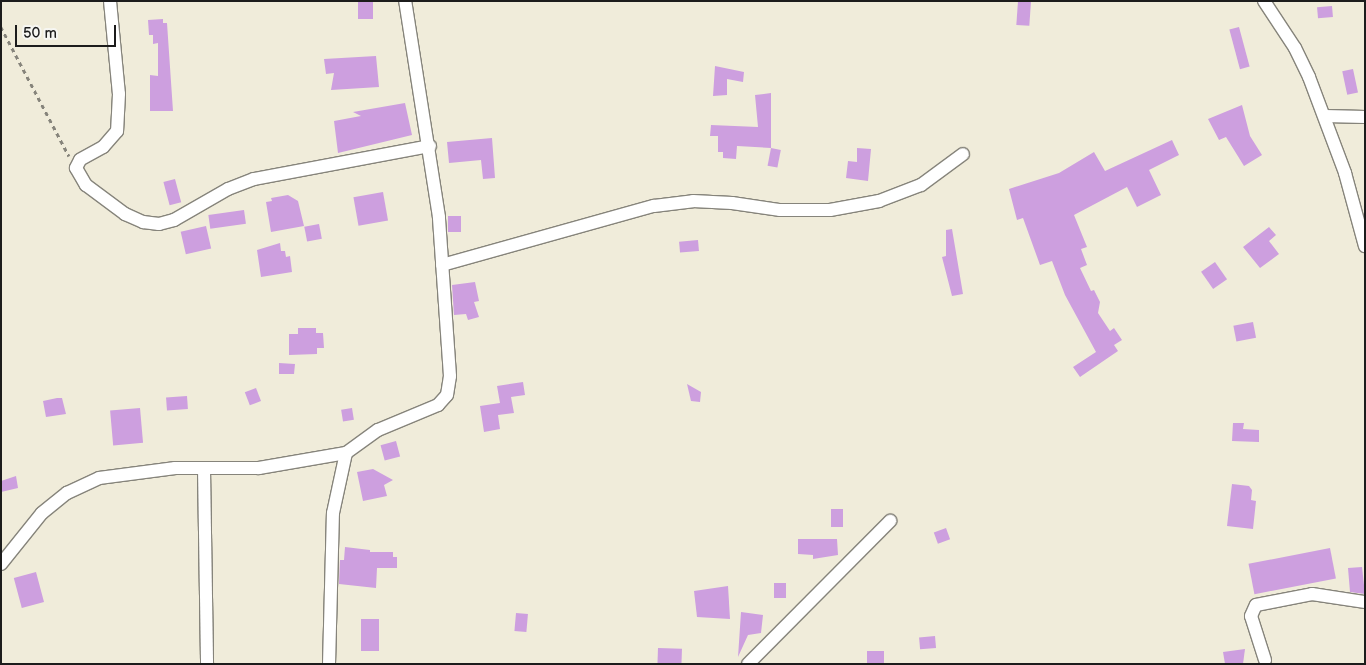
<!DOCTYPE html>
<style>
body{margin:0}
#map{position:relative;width:1366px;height:665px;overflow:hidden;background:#f0ecda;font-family:"Balsamiq Sans",sans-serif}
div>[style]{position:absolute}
.building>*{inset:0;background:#cd9fdf;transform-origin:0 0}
.path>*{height:2.5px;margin-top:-1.25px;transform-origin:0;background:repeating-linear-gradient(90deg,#86847b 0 4px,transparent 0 8px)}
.roads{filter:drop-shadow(1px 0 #86847b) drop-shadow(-1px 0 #86847b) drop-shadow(0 1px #86847b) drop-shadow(0 -1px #86847b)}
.minor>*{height:12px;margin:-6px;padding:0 6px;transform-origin:6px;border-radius:6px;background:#fff}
span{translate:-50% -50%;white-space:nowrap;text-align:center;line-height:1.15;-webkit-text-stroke:4px #f6f6f2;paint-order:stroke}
.frame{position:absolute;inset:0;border:2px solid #1c1c1c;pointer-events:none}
.scale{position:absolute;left:15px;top:25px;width:101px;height:22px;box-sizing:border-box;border:2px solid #1c1c1c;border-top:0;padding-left:6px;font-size:15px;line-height:18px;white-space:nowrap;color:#1c1c1c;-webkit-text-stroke:4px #f6f6f2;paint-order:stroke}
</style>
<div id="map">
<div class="building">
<i style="left:358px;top:1px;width:15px;height:18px"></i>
<i style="left:1018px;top:1px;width:13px;height:24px;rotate:4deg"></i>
<i style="left:1332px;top:6px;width:11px;height:15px;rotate:85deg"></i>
<i style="clip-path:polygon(163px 19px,163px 23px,167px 23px,173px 111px,150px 111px,150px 75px,158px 76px,158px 43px,153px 44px,153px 35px,149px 35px,148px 20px)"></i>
<i style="left:1239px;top:27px;width:41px;height:10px;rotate:75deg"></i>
<i style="clip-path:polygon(376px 56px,379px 87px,331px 90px,334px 73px,326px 74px,324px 59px)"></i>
<i style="clip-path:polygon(715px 66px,744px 72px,743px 82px,727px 79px,727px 95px,713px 96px)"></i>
<i style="left:1353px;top:69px;width:24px;height:11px;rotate:78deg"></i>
<i style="clip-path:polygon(771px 93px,771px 148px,737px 146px,736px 159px,723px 158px,723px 152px,718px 152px,718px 136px,710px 136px,711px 125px,758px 127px,755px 95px)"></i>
<i style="clip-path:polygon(405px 103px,412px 135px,338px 153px,334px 121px,361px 116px,353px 112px)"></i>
<i style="clip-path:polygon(1242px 105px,1250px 136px,1262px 155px,1244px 166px,1226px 137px,1219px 140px,1208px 119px)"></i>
<i style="clip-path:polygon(492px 138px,495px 178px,483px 179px,481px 160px,449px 163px,447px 142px)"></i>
<i style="clip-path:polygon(1172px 140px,1179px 155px,1149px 170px,1161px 195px,1137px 207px,1127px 187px,1074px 215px,1087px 247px,1081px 249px,1087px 265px,1080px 268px,1091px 291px,1094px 290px,1100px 302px,1098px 313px,1110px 331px,1114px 328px,1122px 340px,1114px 345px,1118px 351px,1080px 377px,1073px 367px,1096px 352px,1065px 295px,1052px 261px,1040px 265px,1023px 218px,1017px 220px,1009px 189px,1059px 173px,1094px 152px,1105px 171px)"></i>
<i style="left:771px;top:148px;width:10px;height:18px;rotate:11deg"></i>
<i style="clip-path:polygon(857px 148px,871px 149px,868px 181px,846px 178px,848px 161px,857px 162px)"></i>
<i style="left:175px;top:179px;width:24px;height:12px;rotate:75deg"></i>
<i style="left:383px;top:192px;width:29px;height:30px;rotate:80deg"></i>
<i style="clip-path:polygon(288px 195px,298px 201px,304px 226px,271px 232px,266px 202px,272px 201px,271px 198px)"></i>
<i style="left:244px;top:210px;width:14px;height:36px;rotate:82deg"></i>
<i style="left:448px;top:216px;width:13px;height:16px"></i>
<i style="left:319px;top:224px;width:15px;height:15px;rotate:79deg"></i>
<i style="left:206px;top:226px;width:23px;height:26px;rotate:77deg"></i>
<i style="clip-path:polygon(1269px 227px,1276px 235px,1269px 241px,1279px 254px,1260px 268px,1243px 247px)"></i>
<i style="clip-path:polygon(952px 229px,963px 294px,952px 296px,942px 257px,946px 256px,946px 230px)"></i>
<i style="left:698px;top:240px;width:11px;height:19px;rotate:85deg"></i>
<i style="clip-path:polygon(280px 243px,281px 251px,285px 251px,286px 257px,290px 256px,292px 272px,261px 277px,257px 250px)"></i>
<i style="left:1215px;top:262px;width:21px;height:17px;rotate:55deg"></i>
<i style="clip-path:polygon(475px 282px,479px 301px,474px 302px,479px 317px,468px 320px,466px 314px,454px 315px,452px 285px)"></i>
<i style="left:1253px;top:322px;width:16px;height:20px;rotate:79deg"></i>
<i style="clip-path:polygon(298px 328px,316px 328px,316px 333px,323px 333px,324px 348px,317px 348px,317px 354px,289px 355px,289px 334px,298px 334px)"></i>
<i style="clip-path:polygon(279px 363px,295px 364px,294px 374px,279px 374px)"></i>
<i style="clip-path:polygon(523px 382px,525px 395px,511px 397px,514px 413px,498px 415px,500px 429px,484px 432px,480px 406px,500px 403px,497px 386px)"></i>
<i style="clip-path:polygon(687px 384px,701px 392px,700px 402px,691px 401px)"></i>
<i style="left:256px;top:388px;width:14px;height:12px;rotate:69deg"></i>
<i style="left:187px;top:396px;width:13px;height:21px;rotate:86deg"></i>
<i style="clip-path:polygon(57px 398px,62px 398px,66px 414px,46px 417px,43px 401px)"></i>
<i style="left:140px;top:408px;width:35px;height:30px;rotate:85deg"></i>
<i style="left:352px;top:408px;width:12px;height:11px;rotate:81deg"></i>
<i style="clip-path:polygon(1233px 423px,1244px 423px,1243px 429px,1259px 430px,1259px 442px,1232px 441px)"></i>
<i style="left:396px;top:441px;width:16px;height:16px;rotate:75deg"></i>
<i style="clip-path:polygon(373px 469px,393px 480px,384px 485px,387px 496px,363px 501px,357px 472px)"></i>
<i style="clip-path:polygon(16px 476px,18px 488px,1px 492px,1px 481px)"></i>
<i style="clip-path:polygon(1232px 484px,1249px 486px,1252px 490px,1251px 500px,1256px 501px,1253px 529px,1227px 526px)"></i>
<i style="left:831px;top:509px;width:12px;height:18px"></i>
<i style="left:946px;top:528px;width:12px;height:13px;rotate:70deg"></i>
<i style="clip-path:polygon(798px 539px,837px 539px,838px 555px,813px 559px,813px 555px,798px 554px)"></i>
<i style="clip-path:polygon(345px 547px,370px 550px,370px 552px,393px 552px,393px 557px,397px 557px,397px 568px,377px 568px,376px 588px,339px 584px,340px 560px,344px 560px)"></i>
<i style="left:1330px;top:548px;width:31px;height:83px;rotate:79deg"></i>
<i style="clip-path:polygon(1362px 567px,1365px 594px,1350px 592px,1348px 568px)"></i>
<i style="left:36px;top:572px;width:31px;height:23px;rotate:75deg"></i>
<i style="left:774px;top:583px;width:12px;height:15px"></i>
<i style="clip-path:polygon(728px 586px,730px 619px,697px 617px,694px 591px)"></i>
<i style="clip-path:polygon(741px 612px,763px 615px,761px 633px,748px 635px,738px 657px)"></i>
<i style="left:516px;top:613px;width:12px;height:18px;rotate:5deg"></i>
<i style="left:361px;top:619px;width:18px;height:32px"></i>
<i style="left:935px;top:636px;width:12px;height:16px;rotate:85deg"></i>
<i style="left:658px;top:648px;width:24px;height:16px;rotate:2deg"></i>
<i style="clip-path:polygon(1245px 649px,1243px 664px,1225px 664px,1223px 652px)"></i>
<i style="left:867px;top:651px;width:17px;height:13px"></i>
</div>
<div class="path">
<i style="left:1px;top:27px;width:146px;rotate:62.2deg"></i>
</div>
<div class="roads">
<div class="minor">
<i style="left:110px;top:1px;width:93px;rotate:84.5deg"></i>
<i style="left:119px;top:94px;width:37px;rotate:93deg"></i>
<i style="left:117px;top:131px;width:21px;rotate:131deg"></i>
<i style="left:103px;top:147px;width:26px;rotate:151deg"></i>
<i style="left:80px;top:160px;width:9px;rotate:117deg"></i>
<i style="left:76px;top:168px;width:20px;rotate:60deg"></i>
<i style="left:86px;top:185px;width:49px;rotate:36.6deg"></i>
<i style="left:125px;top:214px;width:20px;rotate:24deg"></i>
<i style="left:143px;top:222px;width:16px;rotate:7deg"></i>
<i style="left:159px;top:224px;width:16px;rotate:-15deg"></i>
<i style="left:174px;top:220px;width:62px;rotate:-29.9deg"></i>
<i style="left:228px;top:189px;width:28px;rotate:-21deg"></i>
<i style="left:254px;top:179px;width:179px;rotate:-10.6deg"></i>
<i style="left:1264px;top:1px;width:56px;rotate:56.6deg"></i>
<i style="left:1295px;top:48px;width:32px;rotate:64deg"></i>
<i style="left:1309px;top:77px;width:103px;rotate:69.4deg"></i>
<i style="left:1345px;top:173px;width:76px;rotate:74.7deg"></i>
<i style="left:1325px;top:116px;width:40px;rotate:1.4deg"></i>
<i style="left:442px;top:265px;width:220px;rotate:-15.6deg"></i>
<i style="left:654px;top:206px;width:39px;rotate:-7deg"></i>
<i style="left:693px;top:201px;width:39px;rotate:3deg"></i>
<i style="left:732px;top:203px;width:49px;rotate:8.3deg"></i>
<i style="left:780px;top:210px;width:50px"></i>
<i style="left:830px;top:210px;width:50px;rotate:-10.4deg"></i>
<i style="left:879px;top:201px;width:45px;rotate:-20.9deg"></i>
<i style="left:921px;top:185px;width:52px;rotate:-36.4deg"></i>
<i style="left:204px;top:469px;width:195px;rotate:89.1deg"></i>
<i style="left:1px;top:564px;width:65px;rotate:-51.2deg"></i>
<i style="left:42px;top:513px;width:32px;rotate:-39deg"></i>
<i style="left:67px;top:493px;width:35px;rotate:-25deg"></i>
<i style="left:99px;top:478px;width:77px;rotate:-7.5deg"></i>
<i style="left:175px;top:468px;width:84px"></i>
<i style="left:259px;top:468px;width:88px;rotate:-9.8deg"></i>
<i style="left:1265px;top:660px;width:46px;rotate:-107.7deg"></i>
<i style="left:1251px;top:616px;width:12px;rotate:-66deg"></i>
<i style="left:1256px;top:605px;width:57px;rotate:-11.1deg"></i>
<i style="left:1312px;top:594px;width:54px;rotate:8.6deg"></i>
<i style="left:329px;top:664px;width:151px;rotate:-88.5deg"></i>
<i style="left:333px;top:513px;width:61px;rotate:-77.8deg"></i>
<i style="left:346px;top:453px;width:39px;rotate:-36deg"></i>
<i style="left:378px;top:430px;width:65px;rotate:-22.6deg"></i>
<i style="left:438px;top:405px;width:13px;rotate:-48deg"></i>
<i style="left:447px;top:395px;width:19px;rotate:-81deg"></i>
<i style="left:450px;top:376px;width:159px;rotate:-94deg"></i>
<i style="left:439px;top:217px;width:219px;rotate:-98.9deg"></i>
<i style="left:748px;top:664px;width:202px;rotate:-45.2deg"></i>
</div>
</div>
<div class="frame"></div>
<div class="scale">50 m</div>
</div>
